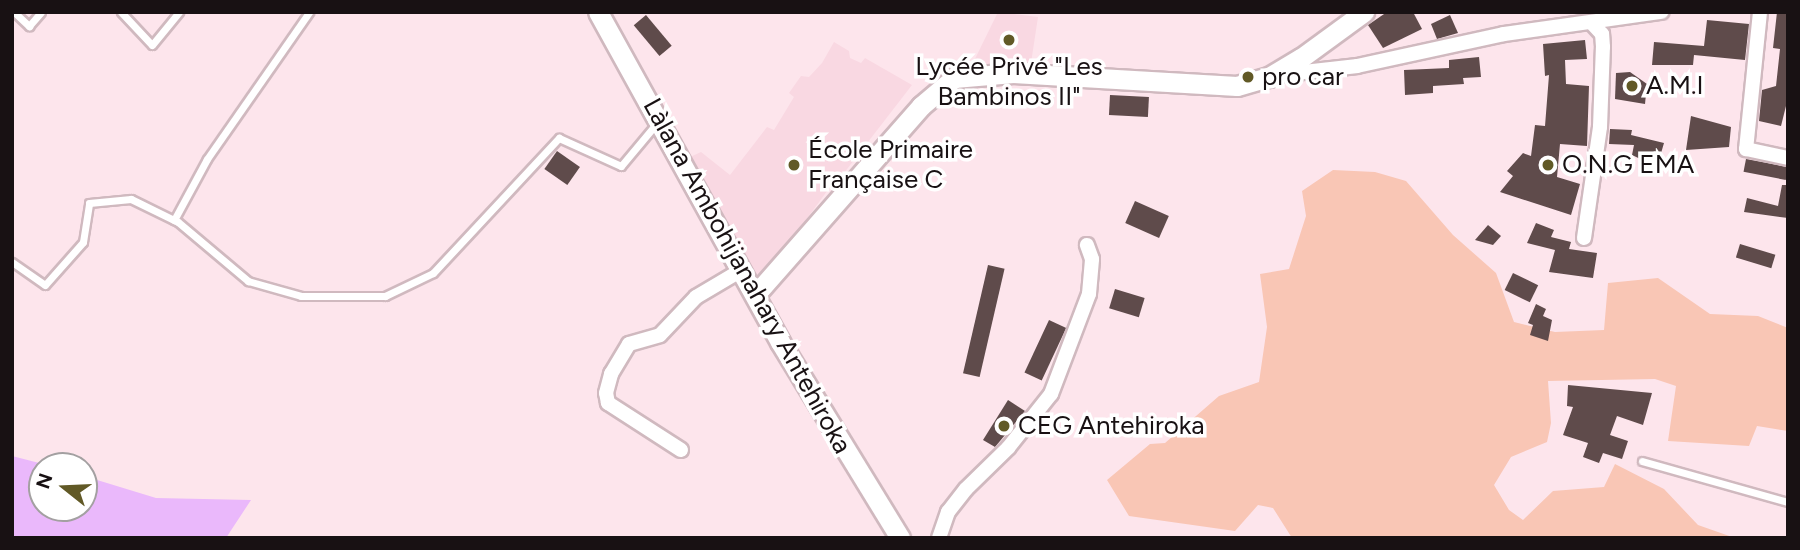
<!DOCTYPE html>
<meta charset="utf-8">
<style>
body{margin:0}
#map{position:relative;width:1800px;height:550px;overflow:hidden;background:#fde5ec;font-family:Figtree,sans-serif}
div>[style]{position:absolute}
.built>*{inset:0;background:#f9d8e2}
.green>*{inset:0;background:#f9c6b5}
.water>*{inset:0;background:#eab8fb}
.building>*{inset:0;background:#5f4b4b;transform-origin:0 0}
.roads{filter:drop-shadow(2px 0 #d0b9bf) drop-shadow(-2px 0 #d0b9bf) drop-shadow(0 2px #d0b9bf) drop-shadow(0 -2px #d0b9bf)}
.lane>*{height:7px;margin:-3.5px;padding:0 3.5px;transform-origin:3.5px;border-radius:3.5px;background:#fff}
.street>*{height:14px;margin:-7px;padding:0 7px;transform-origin:7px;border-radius:7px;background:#fff}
.secondary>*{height:19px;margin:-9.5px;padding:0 9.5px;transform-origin:9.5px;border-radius:9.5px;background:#fff}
.dots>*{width:19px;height:19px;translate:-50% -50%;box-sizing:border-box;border:4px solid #fff;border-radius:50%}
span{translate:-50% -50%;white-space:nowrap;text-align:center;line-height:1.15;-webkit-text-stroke:7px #fff;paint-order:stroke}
.poi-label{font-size:26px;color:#181113}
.left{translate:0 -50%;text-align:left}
.street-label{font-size:26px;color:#181113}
.frame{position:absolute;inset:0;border:14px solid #181113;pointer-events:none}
.north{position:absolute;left:28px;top:452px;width:70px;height:70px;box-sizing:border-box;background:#fff;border:2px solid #a3a0a1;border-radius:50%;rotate:288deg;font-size:19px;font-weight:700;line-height:28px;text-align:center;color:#181113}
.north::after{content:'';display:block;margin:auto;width:24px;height:32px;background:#615926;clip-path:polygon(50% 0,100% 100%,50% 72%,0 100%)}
</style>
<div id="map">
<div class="built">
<i style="clip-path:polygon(998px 12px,1038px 17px,1031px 63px,1026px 68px,976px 68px,973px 63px)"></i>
<i style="clip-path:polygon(834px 42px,849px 51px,850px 58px,861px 63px,865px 58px,912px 85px,844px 173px,833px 173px,827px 179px,830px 187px,771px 268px,754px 279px,688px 158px,701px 152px,730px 175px,767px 127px,774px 130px,794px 97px,789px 93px,801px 76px,809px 77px,822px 63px)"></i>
</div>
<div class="green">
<i style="clip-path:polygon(1333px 170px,1375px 172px,1406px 181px,1453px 235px,1496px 273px,1514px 322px,1555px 332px,1604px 330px,1608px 283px,1658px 278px,1710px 314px,1758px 316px,1788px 328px,1788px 431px,1757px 426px,1749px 446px,1668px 441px,1676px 386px,1655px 379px,1548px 381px,1551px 423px,1547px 442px,1511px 457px,1494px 485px,1509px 510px,1523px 520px,1553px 491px,1604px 487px,1615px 464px,1664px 489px,1698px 525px,1735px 538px,1292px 538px,1273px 508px,1258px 505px,1235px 531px,1129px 516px,1107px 480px,1150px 444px,1165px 443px,1219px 396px,1259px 382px,1267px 327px,1260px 274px,1289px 269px,1306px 216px,1302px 191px)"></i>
</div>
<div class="water">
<i style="clip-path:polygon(12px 456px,51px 466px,42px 466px,42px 508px,84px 508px,84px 476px,156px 498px,251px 500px,226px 538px,12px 538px)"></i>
</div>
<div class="building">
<i style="clip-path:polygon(1387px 12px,1413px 12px,1422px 29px,1383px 48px,1368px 25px)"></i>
<i style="clip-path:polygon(1777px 12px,1788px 12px,1788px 98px,1781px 126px,1759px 121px,1762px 90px,1776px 86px,1780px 49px,1773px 48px)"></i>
<i style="left:646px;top:15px;width:40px;height:16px;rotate:50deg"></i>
<i style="clip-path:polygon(1450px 15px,1458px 33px,1437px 39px,1431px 24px)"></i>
<i style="clip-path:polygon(1707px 20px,1749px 24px,1745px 60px,1694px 55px,1693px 65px,1652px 65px,1654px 42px,1704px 46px)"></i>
<i style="clip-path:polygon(1585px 40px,1587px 59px,1565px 60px,1566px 84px,1589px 86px,1587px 146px,1560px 144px,1557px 177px,1580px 184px,1571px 215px,1500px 192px,1513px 176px,1507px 171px,1523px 153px,1531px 156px,1535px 125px,1545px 126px,1549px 75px,1545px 76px,1543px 44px)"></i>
<i style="clip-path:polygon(1479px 57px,1481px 77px,1463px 78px,1464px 84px,1433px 86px,1433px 93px,1405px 95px,1404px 70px,1449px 68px,1449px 60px)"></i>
<i style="clip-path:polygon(1630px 72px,1647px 84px,1645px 104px,1615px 99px,1616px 73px)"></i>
<i style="left:1110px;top:95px;width:39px;height:20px;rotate:3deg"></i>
<i style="clip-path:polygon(1691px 116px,1731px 127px,1729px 147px,1686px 150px)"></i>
<i style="clip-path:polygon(1610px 129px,1632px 130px,1631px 135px,1664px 143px,1657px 167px,1632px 155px,1634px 145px,1609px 144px)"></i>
<i style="left:557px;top:151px;width:28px;height:22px;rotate:35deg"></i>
<i style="left:1746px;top:159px;width:43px;height:13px;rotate:11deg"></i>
<i style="clip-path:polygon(1782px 185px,1788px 185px,1788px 218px,1744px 212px,1747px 198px,1778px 206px)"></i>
<i style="left:1135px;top:201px;width:37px;height:24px;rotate:24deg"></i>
<i style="clip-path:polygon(1536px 223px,1554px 230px,1551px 237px,1571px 242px,1569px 249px,1597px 253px,1593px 278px,1549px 272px,1555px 250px,1527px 243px)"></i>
<i style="clip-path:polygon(1488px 225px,1501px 236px,1493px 245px,1475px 240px)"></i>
<i style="left:1740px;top:244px;width:37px;height:14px;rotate:17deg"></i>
<i style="left:988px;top:265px;width:17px;height:111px;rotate:13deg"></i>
<i style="left:1513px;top:273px;width:28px;height:19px;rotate:26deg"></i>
<i style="left:1115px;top:289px;width:31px;height:20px;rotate:17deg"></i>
<i style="clip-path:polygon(1536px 304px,1546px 309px,1543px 316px,1552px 320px,1548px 341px,1530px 335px,1533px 325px,1528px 323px)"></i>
<i style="left:1049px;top:320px;width:19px;height:58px;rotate:25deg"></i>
<i style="clip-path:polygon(1568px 385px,1652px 393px,1643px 425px,1617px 416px,1610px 435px,1628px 441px,1622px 459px,1603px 453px,1599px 463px,1583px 457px,1588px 443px,1563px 435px,1573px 407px,1567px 406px)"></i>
<i style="clip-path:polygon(1008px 400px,1025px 411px,995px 447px,983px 440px)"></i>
</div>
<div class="roads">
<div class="lane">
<i style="left:14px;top:12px;width:21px;rotate:43deg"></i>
<i style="left:29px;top:26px;width:18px;rotate:-49deg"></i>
<i style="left:121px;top:12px;width:45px;rotate:46.8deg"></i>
<i style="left:152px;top:45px;width:43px;rotate:-50.7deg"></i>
<i style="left:174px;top:220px;width:69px;rotate:-61.6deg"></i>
<i style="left:207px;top:159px;width:179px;rotate:-55.2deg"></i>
<i style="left:12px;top:262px;width:40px;rotate:34.9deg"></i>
<i style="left:45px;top:285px;width:57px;rotate:-48.5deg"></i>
<i style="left:83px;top:242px;width:39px;rotate:-81deg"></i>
<i style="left:89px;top:203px;width:42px;rotate:-5.4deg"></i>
<i style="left:131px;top:199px;width:52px;rotate:26.1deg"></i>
<i style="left:178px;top:222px;width:92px;rotate:40.1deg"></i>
<i style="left:248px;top:281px;width:55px;rotate:15.8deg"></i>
<i style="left:301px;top:296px;width:84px"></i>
<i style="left:385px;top:296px;width:53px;rotate:-25.6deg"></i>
<i style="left:433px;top:273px;width:185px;rotate:-47deg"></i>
<i style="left:559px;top:138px;width:68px;rotate:24.3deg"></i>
<i style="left:621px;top:166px;width:56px;rotate:-50.1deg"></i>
<i style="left:1642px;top:461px;width:152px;rotate:15.7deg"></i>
</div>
<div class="street">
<i style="left:1760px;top:12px;width:138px;rotate:95.8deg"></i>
<i style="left:1746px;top:149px;width:43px;rotate:12.1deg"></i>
<i style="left:1277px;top:75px;width:81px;rotate:-6.4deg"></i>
<i style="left:1357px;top:66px;width:150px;rotate:-12.3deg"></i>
<i style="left:1504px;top:34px;width:159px;rotate:-8deg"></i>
<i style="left:1584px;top:238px;width:112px;rotate:-81.8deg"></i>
<i style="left:1600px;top:127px;width:80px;rotate:-87.9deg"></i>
<i style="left:1603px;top:47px;width:13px;rotate:-94deg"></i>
<i style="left:1602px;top:34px;width:16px;rotate:-133deg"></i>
<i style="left:681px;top:450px;width:87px;rotate:-147.2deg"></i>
<i style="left:608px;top:403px;width:10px;rotate:-101deg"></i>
<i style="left:606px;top:393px;width:20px;rotate:-75deg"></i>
<i style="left:611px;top:374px;width:35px;rotate:-59deg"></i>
<i style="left:629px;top:344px;width:32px;rotate:-16deg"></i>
<i style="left:660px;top:335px;width:52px;rotate:-46.5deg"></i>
<i style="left:696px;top:297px;width:51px;rotate:-30.6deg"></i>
<i style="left:939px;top:538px;width:28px;rotate:-71deg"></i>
<i style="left:948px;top:512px;width:29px;rotate:-52deg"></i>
<i style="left:966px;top:489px;width:59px;rotate:-44.3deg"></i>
<i style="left:1008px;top:448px;width:69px;rotate:-51.5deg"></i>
<i style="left:1051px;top:394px;width:107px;rotate:-69.2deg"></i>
<i style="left:1089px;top:294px;width:35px;rotate:-85deg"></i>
<i style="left:1092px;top:259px;width:15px;rotate:-110deg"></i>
</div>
<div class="secondary">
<i style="left:598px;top:12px;width:377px;rotate:61.1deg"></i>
<i style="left:780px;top:342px;width:230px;rotate:58.5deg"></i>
<i style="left:755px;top:295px;width:252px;rotate:-48.7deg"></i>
<i style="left:921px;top:106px;width:43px;rotate:-40.3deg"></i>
<i style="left:954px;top:78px;width:59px;rotate:-4.8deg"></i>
<i style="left:1013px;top:73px;width:224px;rotate:3.3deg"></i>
<i style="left:1237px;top:86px;width:33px;rotate:-16deg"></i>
<i style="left:1269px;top:77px;width:37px;rotate:-31deg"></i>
<i style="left:1301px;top:58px;width:78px;rotate:-36.1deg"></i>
</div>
</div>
<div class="dots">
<i style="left:1009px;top:40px;background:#615926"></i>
<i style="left:1248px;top:77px;background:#615926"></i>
<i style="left:1632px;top:86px;background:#615926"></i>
<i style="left:794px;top:165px;background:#615926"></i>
<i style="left:1548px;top:165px;background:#615926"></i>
<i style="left:1004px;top:426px;background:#615926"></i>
</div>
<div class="poi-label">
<span style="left:1009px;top:82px">Lycée Privé "Les<br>Bambinos II"</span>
<span class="left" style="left:1262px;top:77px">pro car</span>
<span class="left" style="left:1646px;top:86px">A.M.I</span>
<span class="left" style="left:808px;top:165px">École Primaire<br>Française C</span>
<span class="left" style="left:1562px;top:165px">O.N.G EMA</span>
<span class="left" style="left:1018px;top:426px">CEG Antehiroka</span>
</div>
<div class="street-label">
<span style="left:747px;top:276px;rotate:61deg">Làlana Ambohijanahary Antehiroka</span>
</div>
<div class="frame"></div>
<div class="north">N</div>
</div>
